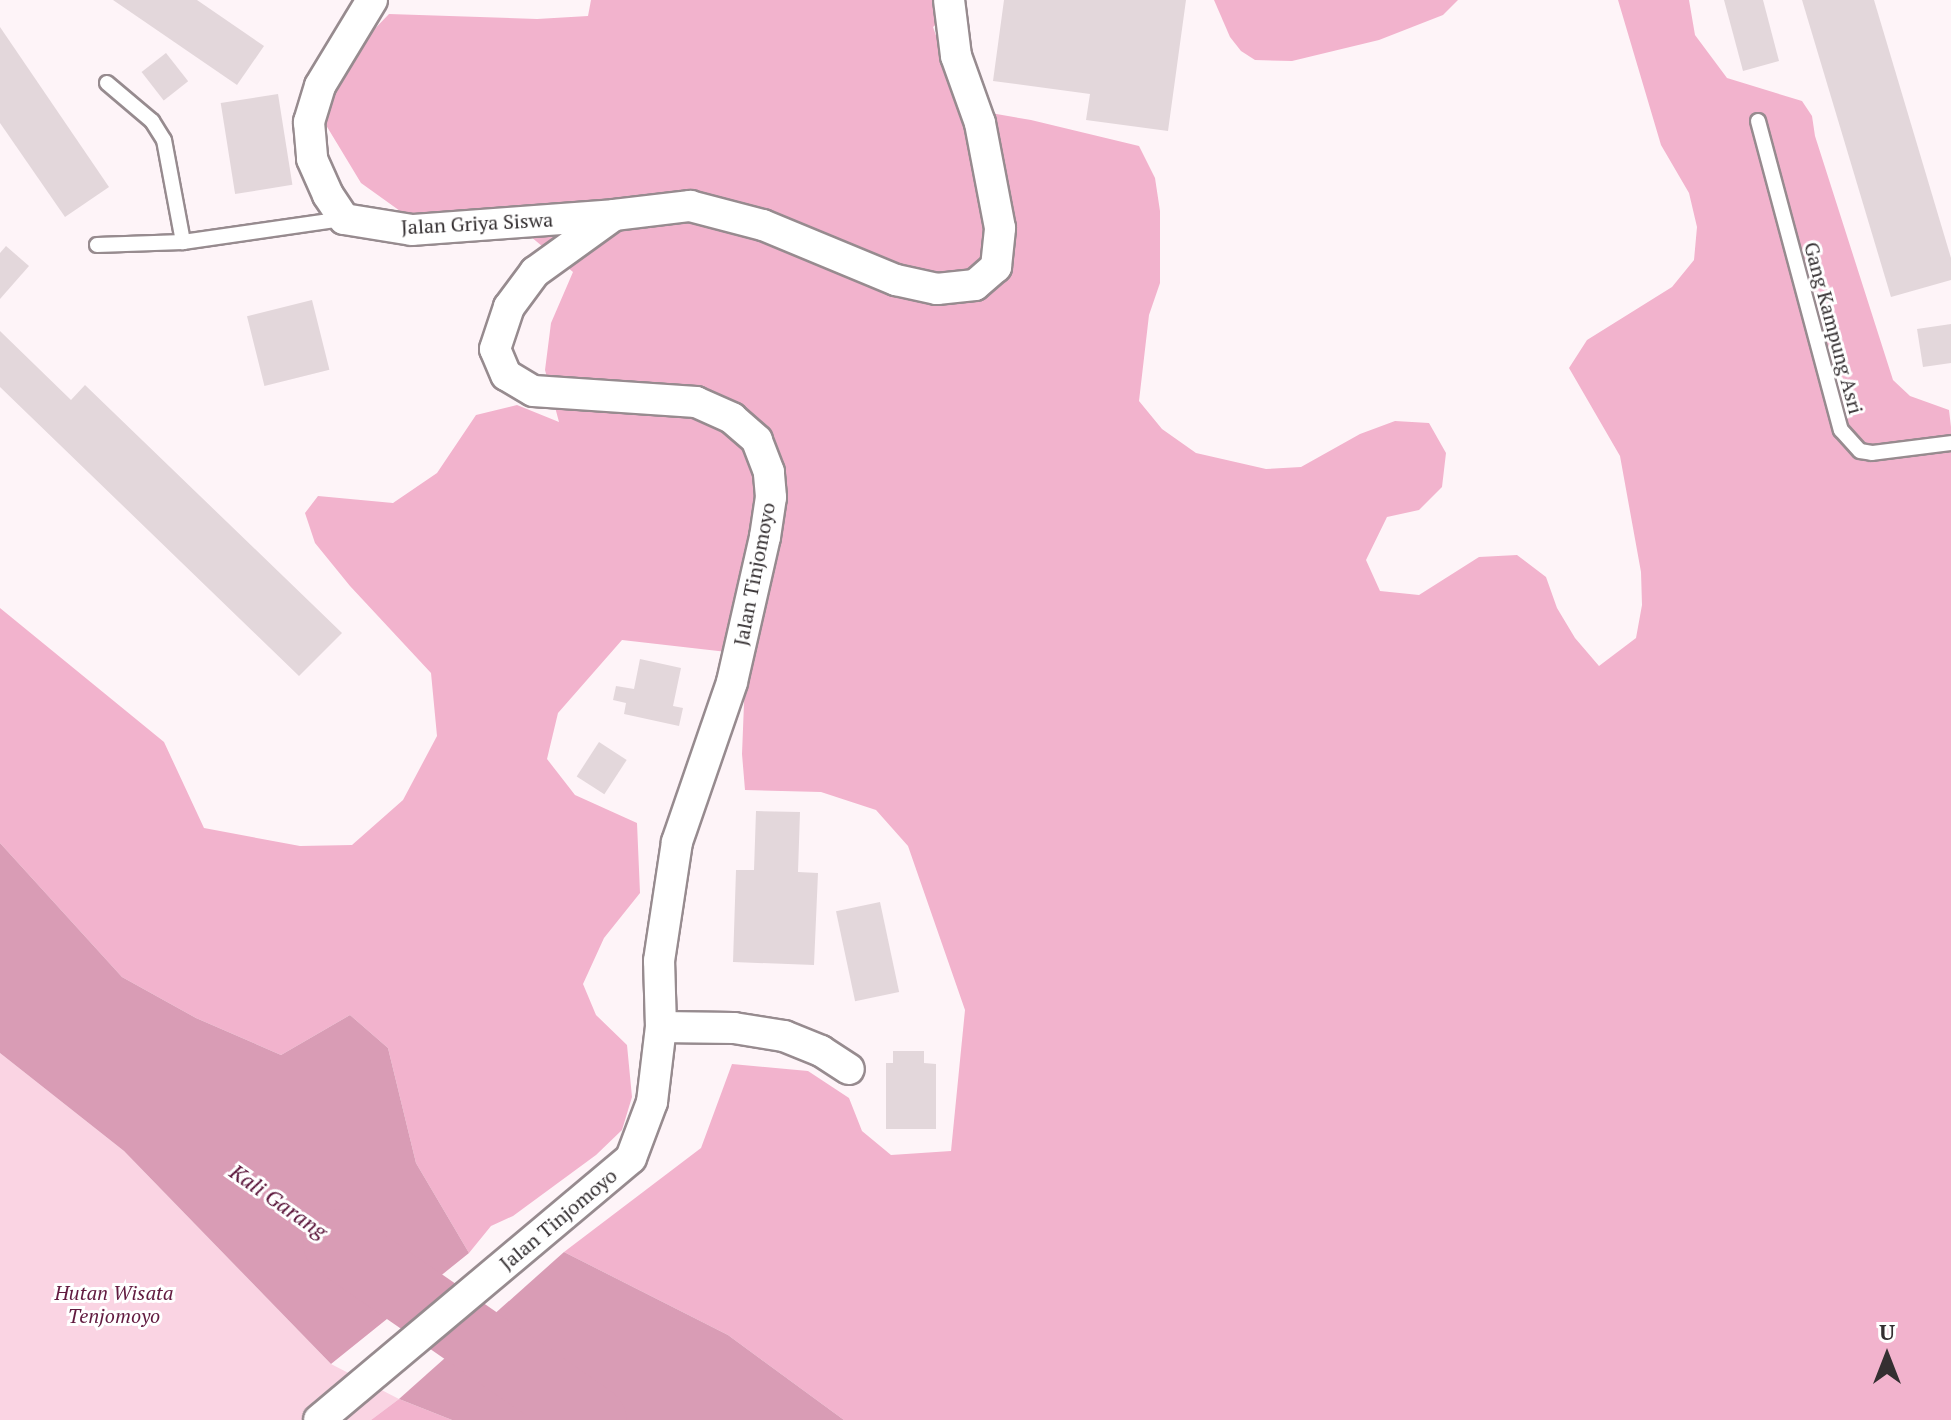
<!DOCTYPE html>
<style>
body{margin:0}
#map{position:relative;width:1951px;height:1420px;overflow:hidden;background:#fef4f8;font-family:"PT Serif",serif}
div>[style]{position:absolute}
.green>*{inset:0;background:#fad4e3}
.forest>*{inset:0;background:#f2b3cd}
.water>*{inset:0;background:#d99cb5}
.river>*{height:68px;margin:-34px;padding:0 34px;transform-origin:34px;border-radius:34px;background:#d99cb5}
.building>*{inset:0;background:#e3d7db;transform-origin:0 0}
.roads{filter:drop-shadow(2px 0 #978b8f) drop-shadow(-2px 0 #978b8f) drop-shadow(0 2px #978b8f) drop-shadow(0 -2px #978b8f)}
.lane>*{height:14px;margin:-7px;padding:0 7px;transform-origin:7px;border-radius:7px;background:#fff}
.street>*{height:30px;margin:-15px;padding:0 15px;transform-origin:15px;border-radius:15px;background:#fff}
span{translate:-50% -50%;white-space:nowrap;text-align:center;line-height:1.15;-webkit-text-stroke:6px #fff;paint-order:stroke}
.street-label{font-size:20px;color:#342f31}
.park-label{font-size:20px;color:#621b40;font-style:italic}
.water-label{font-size:22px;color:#581137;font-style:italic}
.north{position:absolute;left:1847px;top:1316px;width:80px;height:80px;-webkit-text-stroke:6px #fff;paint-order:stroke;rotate:0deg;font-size:22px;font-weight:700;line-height:32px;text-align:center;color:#342f31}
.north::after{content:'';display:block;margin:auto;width:28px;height:36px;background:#342f31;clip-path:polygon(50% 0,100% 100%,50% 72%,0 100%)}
</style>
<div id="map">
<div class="green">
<i style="clip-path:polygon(0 1053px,124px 1151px,331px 1364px,399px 1399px,371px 1420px,0 1420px)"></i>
</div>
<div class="forest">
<i style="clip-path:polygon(591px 0,963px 0,933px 27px,962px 108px,1031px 120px,1139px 146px,1155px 178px,1160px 211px,1160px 283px,1149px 315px,1139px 401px,1162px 429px,1196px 453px,1266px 469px,1301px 467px,1360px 434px,1395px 421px,1429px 423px,1446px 453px,1442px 487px,1419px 510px,1387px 517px,1366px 560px,1380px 591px,1419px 595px,1479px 557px,1517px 555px,1546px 577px,1557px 608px,1575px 638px,1599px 666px,1636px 638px,1642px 605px,1641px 572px,1620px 456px,1569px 368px,1587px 340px,1672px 287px,1694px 260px,1697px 227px,1689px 193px,1661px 145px,1618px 0,1689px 0,1695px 35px,1727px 78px,1802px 101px,1812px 116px,1815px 136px,1893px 380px,1910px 396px,1949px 410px,1951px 427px,1951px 1420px,844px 1420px,728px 1335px,564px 1252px,701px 1148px,732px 1064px,808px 1071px,849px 1098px,862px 1131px,891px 1155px,951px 1151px,965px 1010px,908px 846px,876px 810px,821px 792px,745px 790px,742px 754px,745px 678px,727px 652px,622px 640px,558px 713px,547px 759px,575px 795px,637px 823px,640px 893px,604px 938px,583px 984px,596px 1015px,627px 1045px,632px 1097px,622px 1130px,596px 1155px,513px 1216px,491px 1226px,469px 1253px,416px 1163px,388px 1048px,350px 1015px,281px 1055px,196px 1018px,122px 977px,0 843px,0 608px,164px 742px,204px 828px,300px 846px,352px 845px,403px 800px,437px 736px,431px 673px,350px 586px,315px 543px,305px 513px,318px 496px,393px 503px,437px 473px,476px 415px,517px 405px,559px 422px,545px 370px,551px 323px,573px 272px,524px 231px,414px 221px,361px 183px,309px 97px,389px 14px,537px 19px,588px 16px)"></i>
<i style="clip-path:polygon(1214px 0,1458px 0,1443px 15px,1379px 40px,1292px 61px,1255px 60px,1241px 51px,1230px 37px)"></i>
<i style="clip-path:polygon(399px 1399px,452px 1420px,371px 1420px)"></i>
</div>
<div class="water">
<i style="clip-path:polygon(0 843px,122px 977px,196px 1018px,281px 1055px,350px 1015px,388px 1048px,416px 1163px,469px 1253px,331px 1364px,124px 1151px,0 1053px)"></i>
<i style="clip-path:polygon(564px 1252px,728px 1335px,844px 1420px,452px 1420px,399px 1399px)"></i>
</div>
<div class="river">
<i style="left:337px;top:1243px;width:311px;rotate:34.7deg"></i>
</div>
<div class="building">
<i style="clip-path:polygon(113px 0,197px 0,264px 46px,237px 85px)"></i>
<i style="clip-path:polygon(1004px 0,1186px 0,1168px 131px,1086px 120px,1090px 94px,993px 81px)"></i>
<i style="clip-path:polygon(1724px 0,1763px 0,1779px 61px,1743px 71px)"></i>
<i style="clip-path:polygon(1802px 0,1874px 0,1951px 258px,1951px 280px,1891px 297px)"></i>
<i style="clip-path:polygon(0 27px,109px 187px,65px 217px,0 123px)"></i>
<i style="left:166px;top:53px;width:36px;height:31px;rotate:52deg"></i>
<i style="left:278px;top:94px;width:92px;height:58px;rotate:81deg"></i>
<i style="clip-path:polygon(6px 246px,29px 266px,0 299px,0 253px)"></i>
<i style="left:312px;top:300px;width:72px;height:67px;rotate:76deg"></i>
<i style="clip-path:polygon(1951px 324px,1951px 363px,1923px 367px,1917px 329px)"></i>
<i style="clip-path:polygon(0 331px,71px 400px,85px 385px,342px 633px,299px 676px,0 387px)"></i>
<i style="clip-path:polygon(640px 659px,681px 668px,673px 706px,683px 708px,679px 726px,624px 714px,626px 703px,613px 700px,616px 686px,634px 689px)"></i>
<i style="left:599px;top:742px;width:33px;height:41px;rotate:33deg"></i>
<i style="clip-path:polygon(756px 811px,800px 812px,798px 872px,818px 873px,814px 965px,733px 962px,736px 870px,754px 870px)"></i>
<i style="left:880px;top:902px;width:92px;height:45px;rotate:78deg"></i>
<i style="clip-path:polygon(893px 1051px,924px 1051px,924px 1063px,936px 1064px,936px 1129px,886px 1129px,886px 1063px,893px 1063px)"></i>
</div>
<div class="roads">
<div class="lane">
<i style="left:107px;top:83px;width:59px;rotate:40.2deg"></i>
<i style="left:152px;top:121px;width:22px;rotate:58deg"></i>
<i style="left:164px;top:140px;width:104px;rotate:79.4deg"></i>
<i style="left:1758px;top:121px;width:320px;rotate:75deg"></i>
<i style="left:1841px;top:430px;width:28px;rotate:48deg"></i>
<i style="left:1860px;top:451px;width:12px;rotate:9deg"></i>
<i style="left:1872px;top:453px;width:80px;rotate:-7.2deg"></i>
<i style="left:97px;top:245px;width:86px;rotate:-2deg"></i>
<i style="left:183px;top:242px;width:162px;rotate:-8.2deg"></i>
</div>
<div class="street">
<i style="left:372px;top:0;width:100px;rotate:121.2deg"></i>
<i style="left:320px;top:86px;width:38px;rotate:107deg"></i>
<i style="left:309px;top:122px;width:37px;rotate:85deg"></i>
<i style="left:312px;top:159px;width:39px;rotate:66deg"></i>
<i style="left:328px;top:195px;width:29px;rotate:56deg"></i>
<i style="left:344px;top:219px;width:69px;rotate:9.2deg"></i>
<i style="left:412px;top:230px;width:203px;rotate:-4.2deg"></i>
<i style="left:661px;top:1027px;width:73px;rotate:0.8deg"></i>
<i style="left:734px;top:1028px;width:51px;rotate:9.1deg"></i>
<i style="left:784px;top:1036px;width:40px;rotate:22deg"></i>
<i style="left:821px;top:1051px;width:33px;rotate:33deg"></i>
<i style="left:319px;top:1420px;width:407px;rotate:-40deg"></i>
<i style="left:631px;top:1158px;width:60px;rotate:-69.4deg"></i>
<i style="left:652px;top:1102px;width:76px;rotate:-83.2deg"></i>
<i style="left:661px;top:1027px;width:66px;rotate:-91.7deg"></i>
<i style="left:659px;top:961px;width:120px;rotate:-81.4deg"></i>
<i style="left:677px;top:842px;width:169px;rotate:-71deg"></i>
<i style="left:732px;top:682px;width:149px;rotate:-77.2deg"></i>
<i style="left:765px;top:537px;width:40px;rotate:-81.5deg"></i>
<i style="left:771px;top:497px;width:25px;rotate:-95deg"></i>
<i style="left:769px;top:472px;width:34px;rotate:-111deg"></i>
<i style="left:757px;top:440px;width:33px;rotate:-139deg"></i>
<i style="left:732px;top:418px;width:39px;rotate:-156deg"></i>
<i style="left:696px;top:402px;width:163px;rotate:-176.1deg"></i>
<i style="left:533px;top:391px;width:31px;rotate:-149deg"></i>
<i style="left:506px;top:375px;width:28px;rotate:-113deg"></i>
<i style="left:495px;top:349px;width:44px;rotate:-71.6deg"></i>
<i style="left:509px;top:307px;width:44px;rotate:-53.4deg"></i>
<i style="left:535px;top:272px;width:97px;rotate:-35.8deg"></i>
<i style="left:614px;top:215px;width:77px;rotate:-6.8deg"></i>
<i style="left:690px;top:206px;width:75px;rotate:14.6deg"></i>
<i style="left:763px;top:225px;width:144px;rotate:22.5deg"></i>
<i style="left:896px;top:280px;width:42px;rotate:12.4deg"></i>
<i style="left:937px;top:289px;width:38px;rotate:-6deg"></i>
<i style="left:975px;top:285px;width:28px;rotate:-41deg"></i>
<i style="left:996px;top:267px;width:39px;rotate:-84deg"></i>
<i style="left:1000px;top:228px;width:107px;rotate:-100.8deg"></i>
<i style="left:980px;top:123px;width:71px;rotate:-109.7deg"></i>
<i style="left:956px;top:56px;width:56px;rotate:-97.1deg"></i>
</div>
</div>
<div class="street-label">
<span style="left:477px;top:223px;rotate:-3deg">Jalan Griya Siswa</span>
<span style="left:1834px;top:328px;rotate:75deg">Gang Kampung Asri</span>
<span style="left:754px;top:574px;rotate:-79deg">Jalan Tinjomoyo</span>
<span style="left:558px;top:1219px;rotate:-40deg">Jalan Tinjomoyo</span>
</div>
<div class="park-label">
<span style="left:114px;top:1304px">Hutan Wisata<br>Tenjomoyo</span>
</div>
<div class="water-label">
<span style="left:279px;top:1201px;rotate:35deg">Kali Garang</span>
</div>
<div class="north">U</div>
</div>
